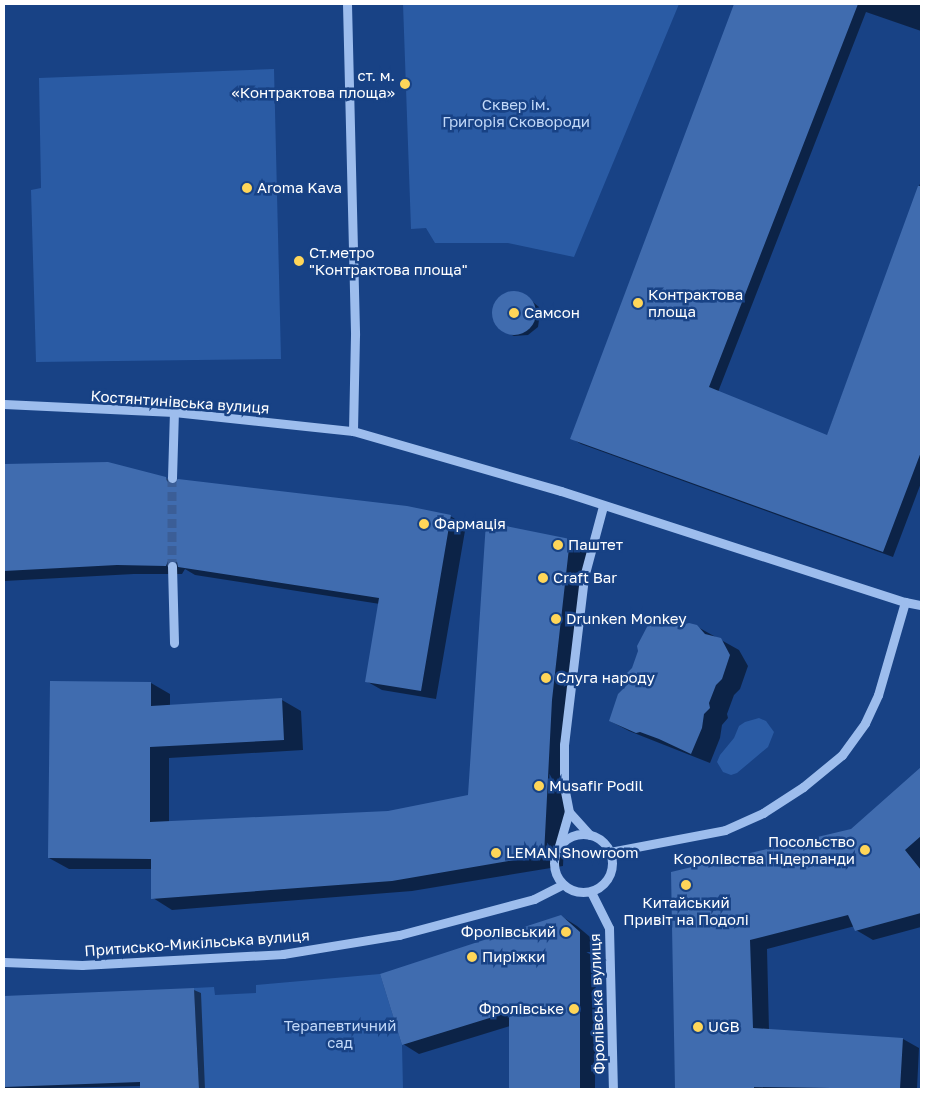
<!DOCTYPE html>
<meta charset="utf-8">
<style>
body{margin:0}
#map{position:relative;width:925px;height:1093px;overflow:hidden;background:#184285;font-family:"Golos Text",sans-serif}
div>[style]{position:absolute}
.green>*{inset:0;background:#2a5ba4}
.shadow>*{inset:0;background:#0007}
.building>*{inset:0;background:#406caf}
.round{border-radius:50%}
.minor-tunnel>*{height:9px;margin-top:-4.5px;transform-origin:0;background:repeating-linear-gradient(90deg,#3b5e97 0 9px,transparent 0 13.5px)}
.minor>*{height:9px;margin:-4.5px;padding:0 4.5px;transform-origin:4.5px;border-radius:4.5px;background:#9dbded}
.minor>.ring{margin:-4.5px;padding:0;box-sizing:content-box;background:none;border:9px solid #9dbded;border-radius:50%}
.dots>*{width:14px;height:14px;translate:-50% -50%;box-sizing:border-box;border:2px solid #184285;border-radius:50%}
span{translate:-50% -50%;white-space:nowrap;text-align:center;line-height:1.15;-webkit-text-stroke:5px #184285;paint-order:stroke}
.poi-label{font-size:15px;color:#fff}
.right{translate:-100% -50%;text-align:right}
.left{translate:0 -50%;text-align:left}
.park-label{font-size:15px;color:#c2d9f9}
.street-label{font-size:15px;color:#fff}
.frame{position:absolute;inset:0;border:5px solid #fff;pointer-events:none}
</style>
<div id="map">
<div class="green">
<i style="clip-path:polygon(403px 4px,679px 4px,574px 257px,508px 243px,435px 243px,426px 228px,411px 229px)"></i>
<i style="clip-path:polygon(274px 69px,281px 359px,36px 362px,31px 190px,41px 188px,39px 78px)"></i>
<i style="clip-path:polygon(759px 718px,766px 721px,774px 732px,768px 747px,737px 773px,731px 775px,723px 772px,717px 762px,720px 755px,734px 738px,739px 726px,745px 722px)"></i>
<i style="clip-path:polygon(380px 974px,402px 1045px,403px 1089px,199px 1089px,194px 988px,214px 987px,215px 995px,256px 993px,256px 985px)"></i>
</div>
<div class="shadow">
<i style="clip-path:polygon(735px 4px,921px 4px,921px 31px,866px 12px,718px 392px,827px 436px,921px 181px,921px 483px,893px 557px,581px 444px,571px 438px)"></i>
<i style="clip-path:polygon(510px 293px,523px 294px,539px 307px,540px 313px,538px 327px,528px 335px,514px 336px,508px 333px,495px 319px,495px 306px,504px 295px)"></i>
<i style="clip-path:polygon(107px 463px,165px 478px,175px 483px,450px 516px,466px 525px,436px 699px,382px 690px,366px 681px,380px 604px,195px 575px,185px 569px,182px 574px,134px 574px,4px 581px,4px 466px)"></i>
<i style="clip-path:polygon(569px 540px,588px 552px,570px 712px,563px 866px,412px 891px,172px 910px,153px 898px,152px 869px,69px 869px,49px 858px,151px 683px,170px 694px,170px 706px,282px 700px,301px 711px,303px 750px,169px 758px,169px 822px,389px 812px,469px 796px)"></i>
<i style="clip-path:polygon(682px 626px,696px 626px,739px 650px,748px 666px,740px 689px,734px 695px,727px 714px,728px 718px,722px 725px,720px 738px,710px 763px,629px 731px,610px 721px)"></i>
<i style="clip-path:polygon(921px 769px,921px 927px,873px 940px,856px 930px,855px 926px,767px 949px,769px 1030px,903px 1039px,919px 1048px,917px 1089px,676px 1089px,672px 873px,851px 831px)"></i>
<i style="clip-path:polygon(561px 916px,577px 926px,596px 942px,595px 1089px,510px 1089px,510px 1026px,419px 1054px,403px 1044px)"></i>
<i style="clip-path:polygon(194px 990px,201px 993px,205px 1089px,141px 1089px,141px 1086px,4px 1089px,4px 997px)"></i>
</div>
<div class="building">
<i style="clip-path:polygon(734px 4px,858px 4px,709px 387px,827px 435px,918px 186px,921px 186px,921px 452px,883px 552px,570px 439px)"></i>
<i class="round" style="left:492px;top:291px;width:44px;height:44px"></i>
<i style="clip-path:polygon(108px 462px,166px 477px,167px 481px,171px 484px,178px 479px,407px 506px,451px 515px,421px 691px,365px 682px,379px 598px,178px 567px,177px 562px,172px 560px,168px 561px,166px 566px,117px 565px,4px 571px,4px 464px)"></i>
<i style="clip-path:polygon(486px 522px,570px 539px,552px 700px,544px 855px,392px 881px,151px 899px,151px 859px,48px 858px,50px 681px,151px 682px,151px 706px,282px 698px,284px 740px,150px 747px,150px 822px,388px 811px,468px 795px)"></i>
<i style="clip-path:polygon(665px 616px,682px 625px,689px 623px,697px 625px,705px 634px,721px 638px,730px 655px,722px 679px,716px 685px,709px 703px,710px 708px,704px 714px,702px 728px,691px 754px,659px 739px,640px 732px,636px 733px,609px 721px,618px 694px,628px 684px,626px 674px,632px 668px,638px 651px,637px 646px,648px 625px)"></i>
<i style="clip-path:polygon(921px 767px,921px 836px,905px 850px,921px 870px,921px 913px,855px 931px,848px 915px,750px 940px,753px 1028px,903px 1038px,900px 1089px,754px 1087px,754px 1089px,675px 1089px,671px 872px,851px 829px)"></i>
<i style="clip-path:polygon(561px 915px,580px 932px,580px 1089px,509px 1089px,509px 1012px,402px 1045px,380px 974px)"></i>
<i style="clip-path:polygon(194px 988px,199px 1089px,140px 1089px,140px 1082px,4px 1087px,4px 996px)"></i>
</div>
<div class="minor-tunnel">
<i style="left:172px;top:478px;width:88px;rotate:90deg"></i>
</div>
<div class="minor">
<i style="left:347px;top:4px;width:331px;rotate:88.6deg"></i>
<i style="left:355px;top:335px;width:96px;rotate:91.2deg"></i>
<i style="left:4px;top:404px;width:170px;rotate:2.7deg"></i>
<i style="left:174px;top:412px;width:180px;rotate:6.1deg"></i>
<i style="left:353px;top:431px;width:216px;rotate:16.1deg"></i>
<i style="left:561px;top:491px;width:361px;rotate:17.9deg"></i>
<i style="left:905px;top:602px;width:16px;rotate:11deg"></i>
<i style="left:172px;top:478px;width:66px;rotate:-88.3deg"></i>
<i style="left:172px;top:566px;width:77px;rotate:88.5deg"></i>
<i style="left:569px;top:812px;width:31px;rotate:48deg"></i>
<i class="ring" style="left:554px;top:834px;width:49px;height:49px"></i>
<i style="left:559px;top:846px;width:35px;rotate:-74deg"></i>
<i style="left:569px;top:812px;width:25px;rotate:-101deg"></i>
<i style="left:564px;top:787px;width:42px;rotate:-90deg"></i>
<i style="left:564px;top:745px;width:169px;rotate:-83.2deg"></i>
<i style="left:584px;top:577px;width:73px;rotate:-75deg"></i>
<i style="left:610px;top:852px;width:117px;rotate:-10.8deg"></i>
<i style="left:725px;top:830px;width:42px;rotate:-24.1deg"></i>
<i style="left:763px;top:813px;width:48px;rotate:-33deg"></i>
<i style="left:803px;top:787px;width:50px;rotate:-39.4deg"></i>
<i style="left:842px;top:755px;width:39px;rotate:-54deg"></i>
<i style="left:865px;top:723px;width:31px;rotate:-65deg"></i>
<i style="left:878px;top:695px;width:97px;rotate:-73.8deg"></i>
<i style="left:591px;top:892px;width:40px;rotate:63.4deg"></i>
<i style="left:609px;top:928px;width:161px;rotate:88.6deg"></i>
<i style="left:4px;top:962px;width:78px;rotate:2.2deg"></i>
<i style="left:82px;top:965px;width:201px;rotate:-3.1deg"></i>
<i style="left:283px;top:954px;width:118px;rotate:-9.3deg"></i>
<i style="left:399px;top:935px;width:140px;rotate:-14.9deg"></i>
<i style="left:534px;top:899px;width:31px;rotate:-27deg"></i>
</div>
<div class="dots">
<i style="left:405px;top:84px;background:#ffd659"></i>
<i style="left:247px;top:188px;background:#ffd659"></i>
<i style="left:299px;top:261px;background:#ffd659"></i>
<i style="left:638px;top:303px;background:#ffd659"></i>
<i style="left:514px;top:313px;background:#ffd659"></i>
<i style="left:424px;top:524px;background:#ffd659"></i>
<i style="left:558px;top:545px;background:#ffd659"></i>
<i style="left:543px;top:578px;background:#ffd659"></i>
<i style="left:556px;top:619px;background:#ffd659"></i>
<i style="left:546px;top:678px;background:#ffd659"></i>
<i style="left:539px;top:786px;background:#ffd659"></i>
<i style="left:865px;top:850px;background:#ffd659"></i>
<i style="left:496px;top:853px;background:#ffd659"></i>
<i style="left:686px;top:885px;background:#ffd659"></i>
<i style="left:566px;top:932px;background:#ffd659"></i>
<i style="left:472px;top:957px;background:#ffd659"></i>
<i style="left:574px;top:1009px;background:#ffd659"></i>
<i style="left:698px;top:1027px;background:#ffd659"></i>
</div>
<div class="poi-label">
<span class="right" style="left:395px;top:84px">ст. м.<br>«Контрактова площа»</span>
<span class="left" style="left:257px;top:188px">Aroma Kava</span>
<span class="left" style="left:309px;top:261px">Ст.метро<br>"Контрактова площа"</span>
<span class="left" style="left:648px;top:303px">Контрактова<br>площа</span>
<span class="left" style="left:524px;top:313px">Самсон</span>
<span class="left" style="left:434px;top:524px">Фармація</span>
<span class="left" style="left:568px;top:545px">Паштет</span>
<span class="left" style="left:553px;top:578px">Craft Bar</span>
<span class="left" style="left:566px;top:619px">Drunken Monkey</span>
<span class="left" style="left:556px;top:678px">Слуга народу</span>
<span class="left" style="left:549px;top:786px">Musafir Podil</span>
<span class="right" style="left:855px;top:850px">Посольство<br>Королівства Нідерланди</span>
<span class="left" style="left:506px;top:853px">LEMAN Showroom</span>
<span style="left:686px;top:911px">Китайський<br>Привіт на Подолі</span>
<span class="right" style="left:556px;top:932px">Фролівський</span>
<span class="left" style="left:482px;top:957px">Пиріжки</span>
<span class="right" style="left:564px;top:1009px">Фролівське</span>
<span class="left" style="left:708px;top:1027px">UGB</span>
</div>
<div class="park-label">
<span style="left:516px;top:113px">Сквер ім.<br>Григорія Сковороди</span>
<span style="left:340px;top:1034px">Терапевтичний<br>сад</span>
</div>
<div class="street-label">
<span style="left:180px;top:402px;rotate:4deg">Костянтинівська вулиця</span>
<span style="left:197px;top:943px;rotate:-4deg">Притисько-Микільська вулиця</span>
<span style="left:597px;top:1004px;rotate:-92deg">Фролівська вулиця</span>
</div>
<div class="frame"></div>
</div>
